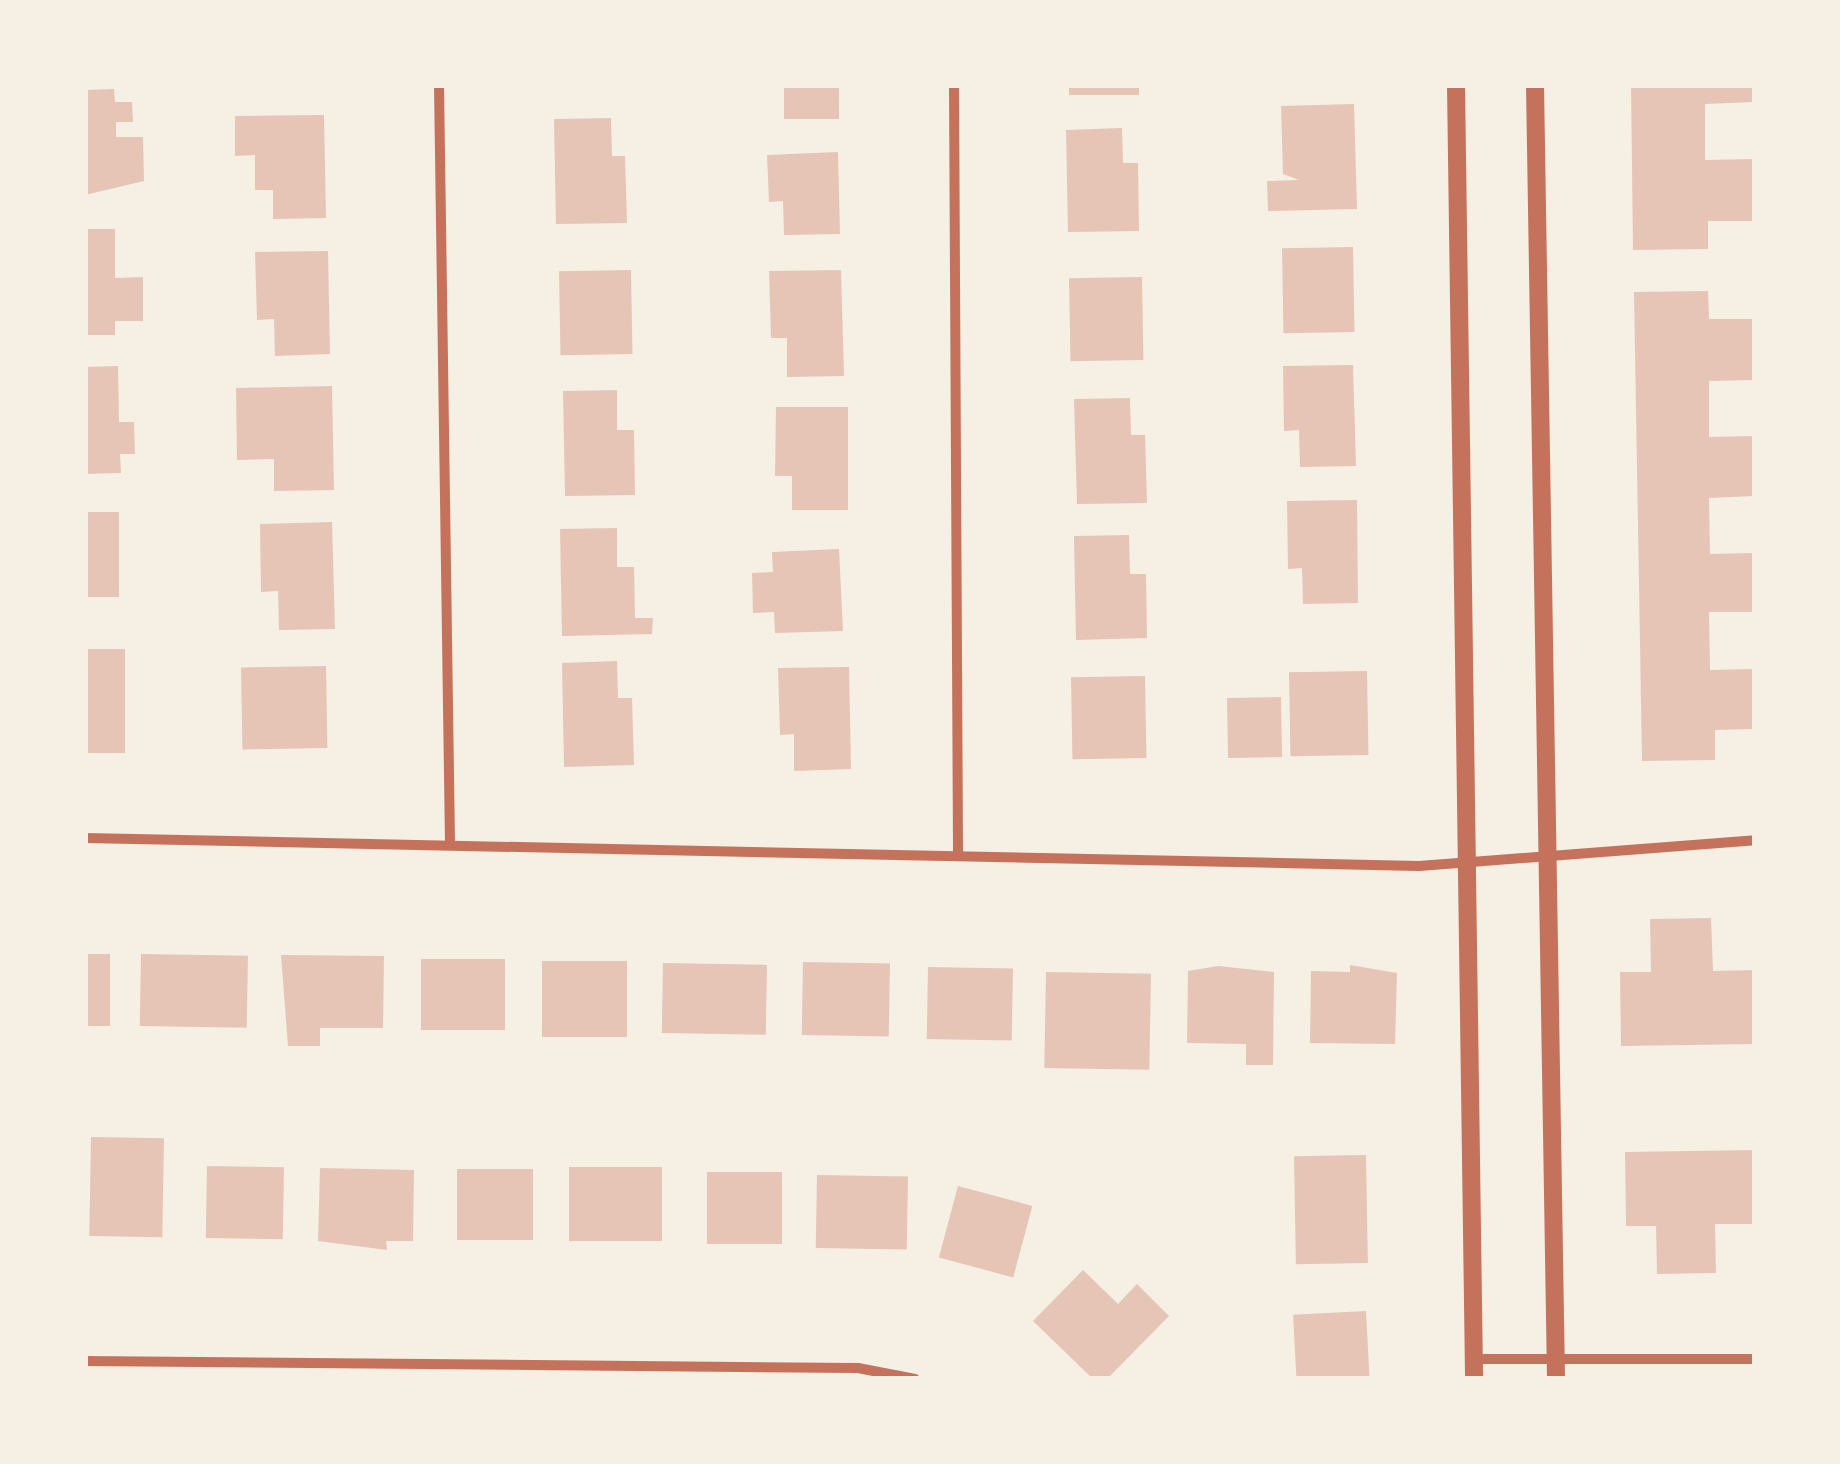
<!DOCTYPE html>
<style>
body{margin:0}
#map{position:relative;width:1840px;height:1464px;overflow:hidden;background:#f6efe4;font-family:"Public Sans",sans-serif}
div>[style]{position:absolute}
.building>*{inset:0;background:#e6c5b7;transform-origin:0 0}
.minor>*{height:10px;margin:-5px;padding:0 5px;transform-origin:5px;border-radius:5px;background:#c5725c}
.tertiary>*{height:18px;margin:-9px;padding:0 9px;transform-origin:9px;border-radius:9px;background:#c5725c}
span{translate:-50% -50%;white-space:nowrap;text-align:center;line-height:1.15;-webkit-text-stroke:8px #f6efe4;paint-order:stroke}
.frame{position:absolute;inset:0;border:88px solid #f6efe4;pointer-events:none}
</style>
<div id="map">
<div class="building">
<i style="left:784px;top:85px;width:55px;height:34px"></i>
<i style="left:1069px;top:85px;width:70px;height:10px"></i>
<i style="clip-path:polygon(1631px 85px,1755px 85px,1755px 102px,1705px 104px,1705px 160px,1755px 159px,1755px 221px,1708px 221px,1708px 249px,1633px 250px)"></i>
<i style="clip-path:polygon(114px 89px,115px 102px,132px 102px,133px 122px,116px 122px,116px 137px,143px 137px,144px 181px,85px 195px,85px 90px)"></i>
<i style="clip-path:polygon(1354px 104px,1357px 209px,1268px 211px,1267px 181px,1299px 180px,1283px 174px,1281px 106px)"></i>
<i style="clip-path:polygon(324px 115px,326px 218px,273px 219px,273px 190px,255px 190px,255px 155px,235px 156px,235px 116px)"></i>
<i style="clip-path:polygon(611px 118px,612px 156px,625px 156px,627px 223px,556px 224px,554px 119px)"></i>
<i style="clip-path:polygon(1122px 128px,1123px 163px,1138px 163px,1139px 231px,1068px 232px,1066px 130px)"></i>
<i style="clip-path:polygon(838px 152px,840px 234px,784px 235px,783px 201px,769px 202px,767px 155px)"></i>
<i style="clip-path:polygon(85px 229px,115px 229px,115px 278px,143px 277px,143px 321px,115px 321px,115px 335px,85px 335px)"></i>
<i style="left:1353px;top:247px;width:85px;height:71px;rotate:89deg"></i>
<i style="clip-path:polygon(328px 251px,330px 354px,275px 356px,274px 319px,257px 320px,255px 252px)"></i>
<i style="left:631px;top:270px;width:84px;height:72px;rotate:89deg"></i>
<i style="clip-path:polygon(841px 270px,844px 376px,787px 377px,787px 338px,771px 338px,769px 271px)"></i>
<i style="left:1142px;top:277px;width:83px;height:73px;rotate:89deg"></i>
<i style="clip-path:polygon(1708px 291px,1709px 319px,1755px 319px,1755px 380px,1709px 381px,1709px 437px,1755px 436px,1755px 496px,1709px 498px,1710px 554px,1755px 553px,1755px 612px,1709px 612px,1710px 670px,1755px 669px,1755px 729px,1715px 730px,1715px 760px,1642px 761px,1634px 292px)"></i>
<i style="clip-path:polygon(1353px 365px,1356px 466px,1300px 467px,1299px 430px,1284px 431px,1283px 366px)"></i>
<i style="clip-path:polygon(118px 366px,119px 422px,134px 422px,135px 454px,120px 454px,121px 473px,85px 474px,85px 367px)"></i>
<i style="clip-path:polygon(332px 386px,334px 490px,274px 491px,274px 459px,237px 460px,236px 388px)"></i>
<i style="clip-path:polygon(617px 390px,617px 430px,634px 430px,635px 495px,565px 496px,563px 391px)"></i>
<i style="clip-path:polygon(1130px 398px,1131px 435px,1145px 435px,1147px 503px,1077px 504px,1074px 399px)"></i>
<i style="clip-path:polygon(776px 407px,848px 407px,848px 510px,792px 510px,792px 476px,775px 476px)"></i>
<i style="clip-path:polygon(1357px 500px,1358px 603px,1303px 604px,1302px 568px,1288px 569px,1287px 501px)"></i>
<i style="left:85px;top:512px;width:34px;height:85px"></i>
<i style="clip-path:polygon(332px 522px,335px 629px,279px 630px,278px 591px,261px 592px,260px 524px)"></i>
<i style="clip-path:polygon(617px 528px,617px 567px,634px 567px,635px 618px,653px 618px,652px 634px,562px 636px,560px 529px)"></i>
<i style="clip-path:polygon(1129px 535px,1130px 574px,1146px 574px,1147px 638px,1076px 640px,1074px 536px)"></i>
<i style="clip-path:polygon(839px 549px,843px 631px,775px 633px,774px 612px,753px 613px,752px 573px,773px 572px,772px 552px)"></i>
<i style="left:85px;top:649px;width:40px;height:104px"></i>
<i style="clip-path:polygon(617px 661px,618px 698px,632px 698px,634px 765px,564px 767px,562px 663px)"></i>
<i style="left:326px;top:666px;width:82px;height:85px;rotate:89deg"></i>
<i style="clip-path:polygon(849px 667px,851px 769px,794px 771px,794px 734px,780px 735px,778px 668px)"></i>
<i style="left:1367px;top:671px;width:84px;height:78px;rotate:89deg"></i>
<i style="left:1145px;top:676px;width:82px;height:74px;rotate:89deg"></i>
<i style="left:1281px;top:697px;width:60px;height:54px;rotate:89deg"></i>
<i style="clip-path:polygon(1711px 918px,1713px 971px,1755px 970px,1755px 1044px,1621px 1046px,1620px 972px,1651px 972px,1650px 919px)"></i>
<i style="left:85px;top:954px;width:25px;height:72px"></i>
<i style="left:141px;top:954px;width:107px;height:72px;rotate:1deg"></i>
<i style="clip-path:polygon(281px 955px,384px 956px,383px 1028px,320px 1028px,320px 1046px,288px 1046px)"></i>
<i style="left:421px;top:959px;width:84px;height:71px"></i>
<i style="left:542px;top:961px;width:85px;height:76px"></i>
<i style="left:803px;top:962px;width:87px;height:73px;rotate:1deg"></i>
<i style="left:663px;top:963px;width:104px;height:70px;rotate:1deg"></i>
<i style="clip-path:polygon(1350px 965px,1397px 973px,1395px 1044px,1310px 1043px,1311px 971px,1350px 972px)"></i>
<i style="clip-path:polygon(1218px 966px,1274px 972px,1273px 1065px,1246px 1065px,1246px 1044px,1187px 1043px,1188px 971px)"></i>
<i style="left:928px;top:967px;width:85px;height:72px;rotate:1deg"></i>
<i style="left:1046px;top:972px;width:105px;height:96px;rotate:1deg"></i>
<i style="left:91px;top:1137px;width:73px;height:99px;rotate:1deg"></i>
<i style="clip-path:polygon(1755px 1150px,1755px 1224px,1715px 1224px,1716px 1273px,1657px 1274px,1656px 1226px,1626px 1226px,1625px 1152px)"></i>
<i style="left:1366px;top:1155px;width:108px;height:72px;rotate:89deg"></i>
<i style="left:207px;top:1166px;width:77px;height:72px;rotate:1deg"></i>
<i style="left:569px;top:1167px;width:93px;height:74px"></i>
<i style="clip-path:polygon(320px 1168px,414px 1170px,413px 1241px,386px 1241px,387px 1250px,318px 1241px)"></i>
<i style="left:457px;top:1169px;width:76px;height:71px"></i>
<i style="left:707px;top:1172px;width:75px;height:72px"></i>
<i style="left:817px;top:1175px;width:91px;height:73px;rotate:1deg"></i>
<i style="left:958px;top:1186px;width:77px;height:74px;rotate:15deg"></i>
<i style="clip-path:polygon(1083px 1270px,1118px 1304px,1137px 1284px,1169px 1316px,1107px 1379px,1093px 1379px,1033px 1321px)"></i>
<i style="left:1366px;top:1311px;width:68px;height:73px;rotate:87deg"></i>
</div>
<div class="minor">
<i style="left:439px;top:85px;width:759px;rotate:89.17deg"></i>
<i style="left:954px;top:85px;width:771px;rotate:89.7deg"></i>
<i style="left:85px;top:838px;width:1334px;rotate:1.2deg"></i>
<i style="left:1419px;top:866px;width:337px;rotate:-4.4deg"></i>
<i style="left:1474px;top:1359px;width:281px"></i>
<i style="left:85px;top:1361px;width:773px;rotate:0.52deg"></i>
<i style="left:858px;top:1368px;width:58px;rotate:10.9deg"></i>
</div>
<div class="tertiary">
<i style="left:1456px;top:85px;width:1294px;rotate:89.2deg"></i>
<i style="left:1535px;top:85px;width:1294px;rotate:89.07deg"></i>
</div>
<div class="frame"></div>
</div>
